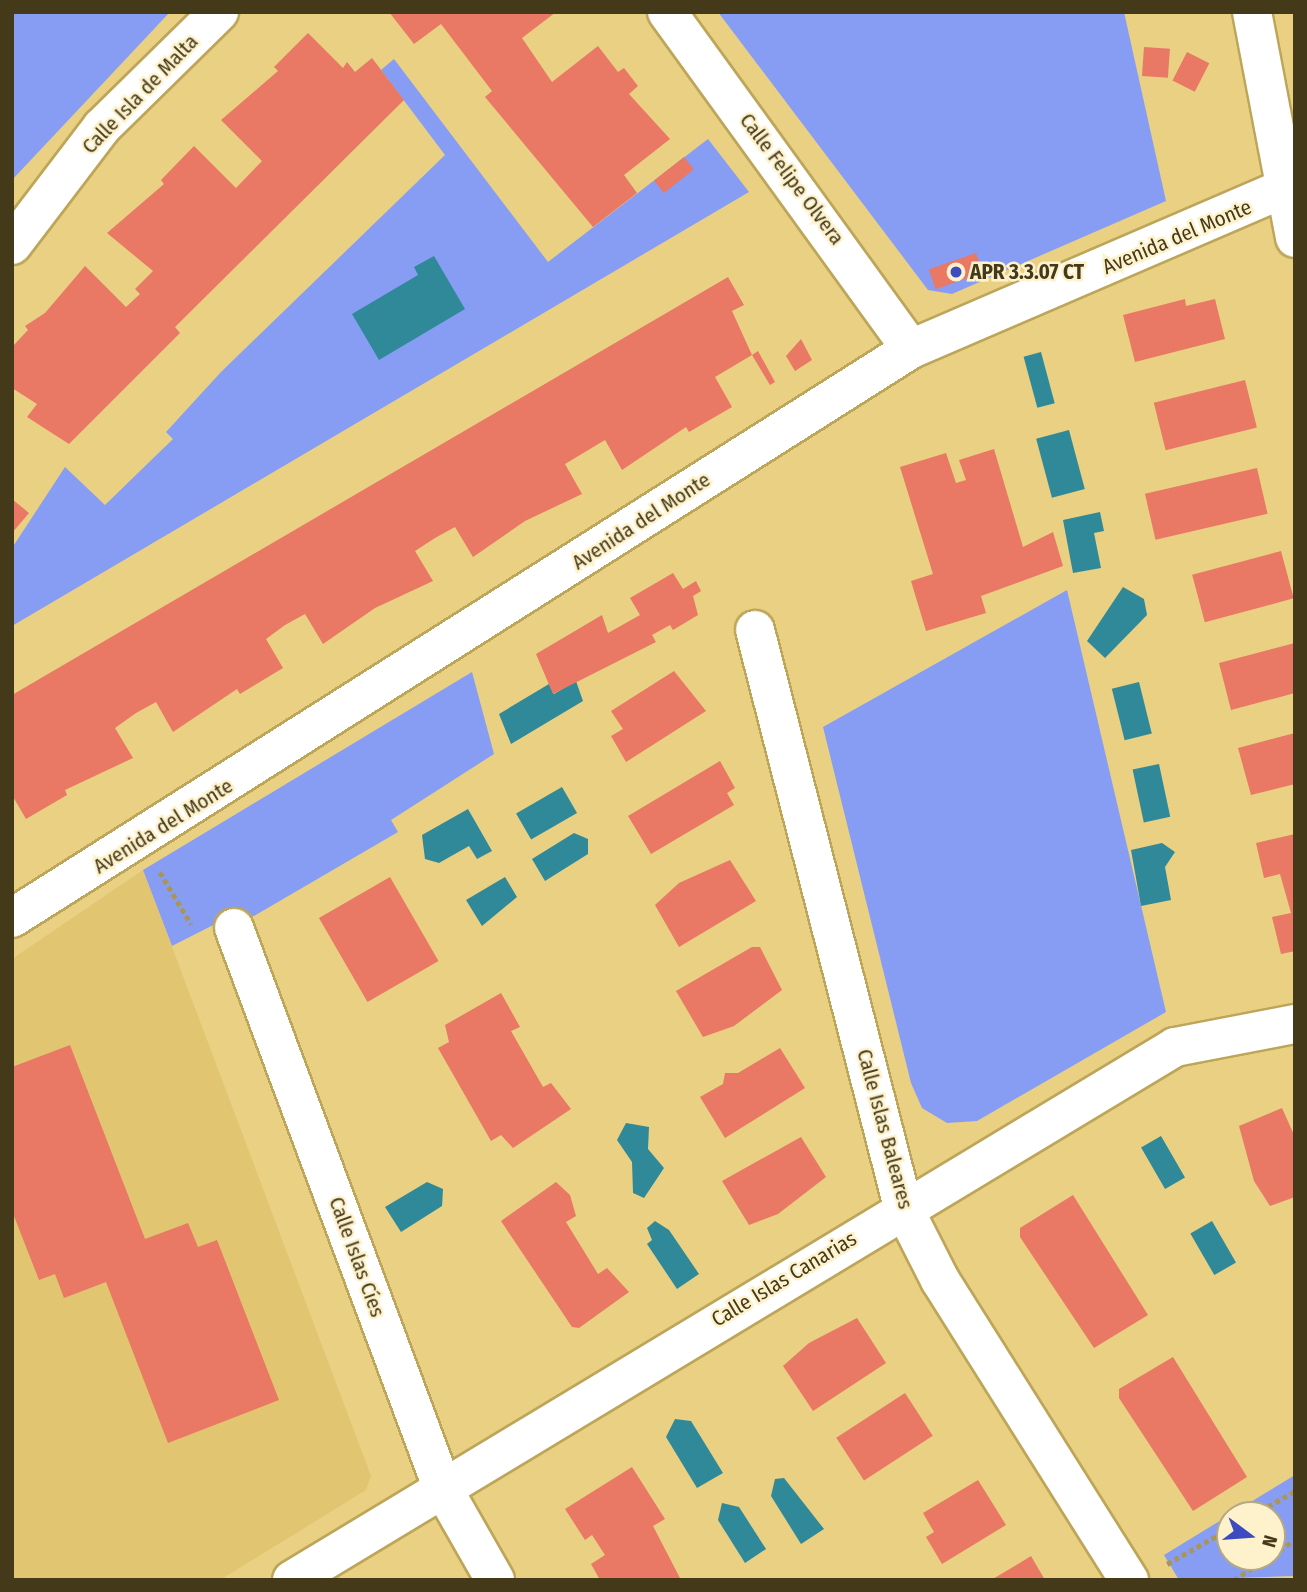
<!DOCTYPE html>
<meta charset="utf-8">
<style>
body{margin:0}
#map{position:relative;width:1307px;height:1592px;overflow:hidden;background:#e9d083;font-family:"Fira Sans Condensed",sans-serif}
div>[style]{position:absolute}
.built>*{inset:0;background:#e1c570}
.green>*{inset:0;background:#879df4}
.water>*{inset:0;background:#2f8999;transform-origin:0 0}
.building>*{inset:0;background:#e97864;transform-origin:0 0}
.path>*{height:4.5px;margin-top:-2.25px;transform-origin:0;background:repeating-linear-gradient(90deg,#a89559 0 5px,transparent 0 8.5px)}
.roads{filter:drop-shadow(2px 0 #bda559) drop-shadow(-2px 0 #bda559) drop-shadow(0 2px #bda559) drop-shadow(0 -2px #bda559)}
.street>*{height:38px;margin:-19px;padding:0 19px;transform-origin:19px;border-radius:19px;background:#fff}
.dots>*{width:19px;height:19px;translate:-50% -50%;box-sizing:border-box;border:4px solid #fef2cd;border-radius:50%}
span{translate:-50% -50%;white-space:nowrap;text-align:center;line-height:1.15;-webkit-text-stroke:5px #fef2cd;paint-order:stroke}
.street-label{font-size:21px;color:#443a1a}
.poi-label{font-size:21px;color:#443a1a;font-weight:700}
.left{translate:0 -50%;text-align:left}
.frame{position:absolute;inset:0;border:14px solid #443a1a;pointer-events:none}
.north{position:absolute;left:1216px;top:1501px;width:70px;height:70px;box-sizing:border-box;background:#fef2cd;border:2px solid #b4a885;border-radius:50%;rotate:106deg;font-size:19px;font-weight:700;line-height:28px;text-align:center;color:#443a1a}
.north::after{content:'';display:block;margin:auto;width:24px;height:32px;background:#3c4bbf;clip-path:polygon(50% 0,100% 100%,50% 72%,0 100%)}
</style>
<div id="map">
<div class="built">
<i style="clip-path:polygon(143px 870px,371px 1476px,366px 1490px,220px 1580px,12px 1580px,12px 959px)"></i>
</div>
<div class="green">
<i style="clip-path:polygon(12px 12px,170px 12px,12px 180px)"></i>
<i style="clip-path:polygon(718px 12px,1124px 12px,1166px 201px,952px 294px,928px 290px)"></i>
<i style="clip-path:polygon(394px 59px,548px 262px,708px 139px,749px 192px,12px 626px,12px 548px,65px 467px,105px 505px,173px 439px,166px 432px,221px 372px,445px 155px,381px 70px)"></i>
<i style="clip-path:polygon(1067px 590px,1166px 1012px,977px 1121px,947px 1123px,922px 1108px,911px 1083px,823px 727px)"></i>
<i style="clip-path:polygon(472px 672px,494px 754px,391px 820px,398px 832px,254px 916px,233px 915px,172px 946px,143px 870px)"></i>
<i style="clip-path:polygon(evenodd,1295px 1475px,1295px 1576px,1179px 1580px,1164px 1555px,1295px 1475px,1230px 1515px,1272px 1515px,1272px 1557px,1230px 1557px,1230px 1515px)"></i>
</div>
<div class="water">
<i style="clip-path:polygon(434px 256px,465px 309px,379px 360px,352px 314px,418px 275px,414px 267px)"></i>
<i style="left:1041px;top:352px;width:53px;height:18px;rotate:75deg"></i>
<i style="left:1069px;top:430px;width:61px;height:34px;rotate:75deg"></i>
<i style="clip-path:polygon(1100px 512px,1104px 531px,1094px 533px,1101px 568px,1073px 573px,1063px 520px)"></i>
<i style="clip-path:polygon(1123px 587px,1144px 599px,1147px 615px,1105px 658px,1087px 641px)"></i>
<i style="clip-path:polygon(576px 681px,583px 701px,511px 744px,499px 714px,549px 684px,554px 694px)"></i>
<i style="left:1139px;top:682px;width:53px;height:28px;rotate:76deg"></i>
<i style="left:1159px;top:764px;width:54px;height:27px;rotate:78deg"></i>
<i style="left:562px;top:787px;width:30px;height:53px;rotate:60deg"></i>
<i style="clip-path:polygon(468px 809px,492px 851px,477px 859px,469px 846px,439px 863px,425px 859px,422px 835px)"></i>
<i style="clip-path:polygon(574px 833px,588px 839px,588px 854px,545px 881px,532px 859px)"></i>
<i style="clip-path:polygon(1162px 843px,1175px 852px,1165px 867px,1171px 900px,1141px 906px,1131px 850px)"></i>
<i style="clip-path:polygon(505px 877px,517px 897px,482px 926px,466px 900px)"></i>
<i style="clip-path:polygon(626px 1123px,649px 1127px,648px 1149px,664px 1168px,644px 1198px,633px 1193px,632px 1162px,617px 1140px)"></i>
<i style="left:1161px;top:1136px;width:48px;height:23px;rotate:60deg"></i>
<i style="clip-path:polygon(427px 1182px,443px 1189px,442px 1206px,401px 1232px,385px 1207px)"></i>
<i style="clip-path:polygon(655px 1221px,669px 1230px,699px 1274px,677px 1289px,647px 1244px,652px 1240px,647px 1228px)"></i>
<i style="left:1212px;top:1221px;width:48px;height:25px;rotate:60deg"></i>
<i style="clip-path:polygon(675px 1419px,691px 1421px,723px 1473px,697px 1488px,666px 1437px)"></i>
<i style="clip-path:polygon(784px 1478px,824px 1529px,801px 1544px,771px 1496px,775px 1479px)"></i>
<i style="clip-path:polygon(722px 1503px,739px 1507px,766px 1549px,745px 1563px,718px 1520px)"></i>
</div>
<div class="building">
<i style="clip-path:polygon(389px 12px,556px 12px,522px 38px,552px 82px,598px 46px,618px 72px,624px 68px,638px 86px,629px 94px,670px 139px,624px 175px,637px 193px,593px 227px,485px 97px,492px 91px,441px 24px,414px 44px)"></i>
<i style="clip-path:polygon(308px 33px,343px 68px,347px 62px,355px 72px,372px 58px,404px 100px,175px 327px,180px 333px,69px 444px,27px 417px,37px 404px,12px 388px,12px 347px,28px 330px,25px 326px,45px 313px,85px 266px,126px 307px,140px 294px,135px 289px,153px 271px,107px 233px,164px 184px,161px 180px,194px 146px,236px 188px,262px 161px,221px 120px,278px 71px,274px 67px)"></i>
<i style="left:1144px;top:47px;width:26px;height:29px;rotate:4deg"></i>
<i style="left:1187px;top:52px;width:25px;height:32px;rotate:27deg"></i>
<i style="left:684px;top:157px;width:16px;height:38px;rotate:52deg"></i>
<i style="left:976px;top:253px;width:21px;height:50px;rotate:71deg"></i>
<i style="clip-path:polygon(728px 277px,744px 305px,732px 311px,752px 355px,715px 377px,732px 407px,689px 432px,686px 427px,622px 470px,605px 440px,565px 464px,582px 494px,525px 521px,473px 557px,455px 527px,435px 538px,415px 551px,433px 581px,375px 608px,323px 644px,305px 614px,285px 625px,266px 639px,283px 668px,240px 694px,237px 689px,173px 732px,156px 702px,136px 713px,115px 728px,133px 758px,65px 790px,67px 795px,26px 819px,12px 795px,12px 695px)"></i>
<i style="clip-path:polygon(1185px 299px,1186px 306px,1215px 299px,1225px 339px,1135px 362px,1123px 315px)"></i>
<i style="clip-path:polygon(801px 339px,812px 360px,795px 371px,786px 356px)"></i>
<i style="clip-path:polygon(758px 351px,775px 382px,770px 385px,752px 355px)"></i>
<i style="left:1245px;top:380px;width:49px;height:94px;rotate:76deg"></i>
<i style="clip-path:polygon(994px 449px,1023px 547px,1053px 532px,1063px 566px,981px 596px,986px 613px,926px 631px,911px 581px,933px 574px,900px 467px,946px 453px,956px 483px,966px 480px,959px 460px)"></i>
<i style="left:1257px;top:468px;width:47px;height:115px;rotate:77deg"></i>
<i style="clip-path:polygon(12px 499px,29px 513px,12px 533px)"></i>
<i style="left:1281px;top:551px;width:49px;height:92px;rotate:75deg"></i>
<i style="clip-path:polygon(673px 573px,683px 589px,696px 581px,701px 591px,693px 596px,698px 615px,673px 630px,670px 625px,652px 635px,656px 642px,553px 694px,536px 654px,602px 615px,608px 633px,640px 615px,630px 598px)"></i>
<i style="clip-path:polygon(1295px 643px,1295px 693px,1231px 710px,1219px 663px)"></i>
<i style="clip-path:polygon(674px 671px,706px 711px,626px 762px,611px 736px,623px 729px,611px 711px)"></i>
<i style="clip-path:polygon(1295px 733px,1295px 784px,1251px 795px,1238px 748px)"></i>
<i style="clip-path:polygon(720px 761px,735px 788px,727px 793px,734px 805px,651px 854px,628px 816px)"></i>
<i style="clip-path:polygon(1295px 834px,1295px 951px,1281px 954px,1272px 917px,1291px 913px,1280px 874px,1264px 878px,1256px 843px)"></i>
<i style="clip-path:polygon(730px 860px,756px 901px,679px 947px,655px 905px,679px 883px)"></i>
<i style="left:390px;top:877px;width:97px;height:82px;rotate:60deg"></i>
<i style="clip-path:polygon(752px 947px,760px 947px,782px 990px,734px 1026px,703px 1037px,676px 991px)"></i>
<i style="clip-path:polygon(501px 993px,520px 1027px,511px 1031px,543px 1087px,551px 1083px,571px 1109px,513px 1148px,501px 1135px,491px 1141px,438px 1048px,449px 1042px,445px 1025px)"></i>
<i style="clip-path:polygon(70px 1045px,145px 1239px,188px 1223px,198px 1247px,217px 1240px,279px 1400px,168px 1443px,106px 1282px,64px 1298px,55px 1274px,39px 1280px,12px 1211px,12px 1067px)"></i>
<i style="clip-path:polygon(780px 1048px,805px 1088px,725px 1138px,700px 1097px,723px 1084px,725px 1073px,738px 1073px)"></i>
<i style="clip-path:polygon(1282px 1108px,1295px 1137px,1295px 1197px,1270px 1206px,1254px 1181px,1239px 1126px)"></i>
<i style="clip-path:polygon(801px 1137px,826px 1177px,778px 1214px,749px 1225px,722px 1181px)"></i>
<i style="clip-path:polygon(556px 1182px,570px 1195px,576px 1216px,566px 1222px,598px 1274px,607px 1268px,629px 1292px,579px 1328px,572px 1327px,501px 1221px)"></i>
<i style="clip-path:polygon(1073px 1195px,1148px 1315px,1094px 1348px,1020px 1237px,1020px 1228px)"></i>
<i style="clip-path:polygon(857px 1318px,886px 1363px,813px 1411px,783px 1366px,809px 1343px)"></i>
<i style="clip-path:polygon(1173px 1357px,1247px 1477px,1193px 1511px,1119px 1398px,1119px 1389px)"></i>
<i style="left:905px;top:1393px;width:51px;height:82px;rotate:57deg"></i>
<i style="clip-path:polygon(632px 1467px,665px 1519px,653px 1526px,681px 1580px,600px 1580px,591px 1564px,605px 1555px,592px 1535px,585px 1540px,565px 1509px)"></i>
<i style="clip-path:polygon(978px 1480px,1006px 1525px,942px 1564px,926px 1537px,934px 1532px,923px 1513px)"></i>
<i style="clip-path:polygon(1031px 1556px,1045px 1580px,991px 1580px,1008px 1570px)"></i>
</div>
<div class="path">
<i style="left:160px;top:872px;width:61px;rotate:59.2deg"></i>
<i style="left:1253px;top:1515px;width:48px;rotate:-29.7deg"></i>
<i style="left:1272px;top:1555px;width:27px;rotate:-33deg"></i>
<i style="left:1167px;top:1564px;width:73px;rotate:-29.7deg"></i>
<i style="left:1234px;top:1580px;width:41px;rotate:-34.1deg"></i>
</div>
<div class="roads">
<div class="street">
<i style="left:667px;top:12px;width:416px;rotate:54.1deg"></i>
<i style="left:1252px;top:12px;width:230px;rotate:79.2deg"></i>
<i style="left:12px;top:245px;width:148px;rotate:-52.7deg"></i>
<i style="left:102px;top:127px;width:164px;rotate:-44.5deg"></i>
<i style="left:755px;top:630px;width:596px;rotate:75.61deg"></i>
<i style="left:903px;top:1207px;width:82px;rotate:63.1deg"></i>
<i style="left:940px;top:1280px;width:355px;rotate:57.8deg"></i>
<i style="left:12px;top:918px;width:1064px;rotate:-32.33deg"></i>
<i style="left:911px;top:349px;width:407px;rotate:-23.3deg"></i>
<i style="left:1285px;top:188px;width:17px;rotate:54deg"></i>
<i style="left:234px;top:928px;width:596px;rotate:69.59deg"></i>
<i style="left:442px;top:1487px;width:107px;rotate:60.3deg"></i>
<i style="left:292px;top:1580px;width:1031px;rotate:-31.12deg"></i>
<i style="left:1175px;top:1047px;width:122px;rotate:-10.9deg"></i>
</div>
</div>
<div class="dots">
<i style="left:956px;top:272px;background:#3c4bbf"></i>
</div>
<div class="street-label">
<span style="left:140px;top:94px;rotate:-46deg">Calle Isla de Malta</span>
<span style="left:792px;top:179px;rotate:53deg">Calle Felipe Olvera</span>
<span style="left:1177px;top:237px;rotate:-23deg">Avenida del Monte</span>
<span style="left:641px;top:521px;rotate:-33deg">Avenida del Monte</span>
<span style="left:163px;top:826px;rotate:-32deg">Avenida del Monte</span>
<span style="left:885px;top:1129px;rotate:75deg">Calle Islas Baleares</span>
<span style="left:357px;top:1257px;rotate:70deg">Calle Islas Cíes</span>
<span style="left:784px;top:1279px;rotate:-31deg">Calle Islas Canarias</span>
</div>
<div class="poi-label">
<span class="left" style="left:970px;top:272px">APR 3.3.07 CT</span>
</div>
<div class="frame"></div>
<div class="north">N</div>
</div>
